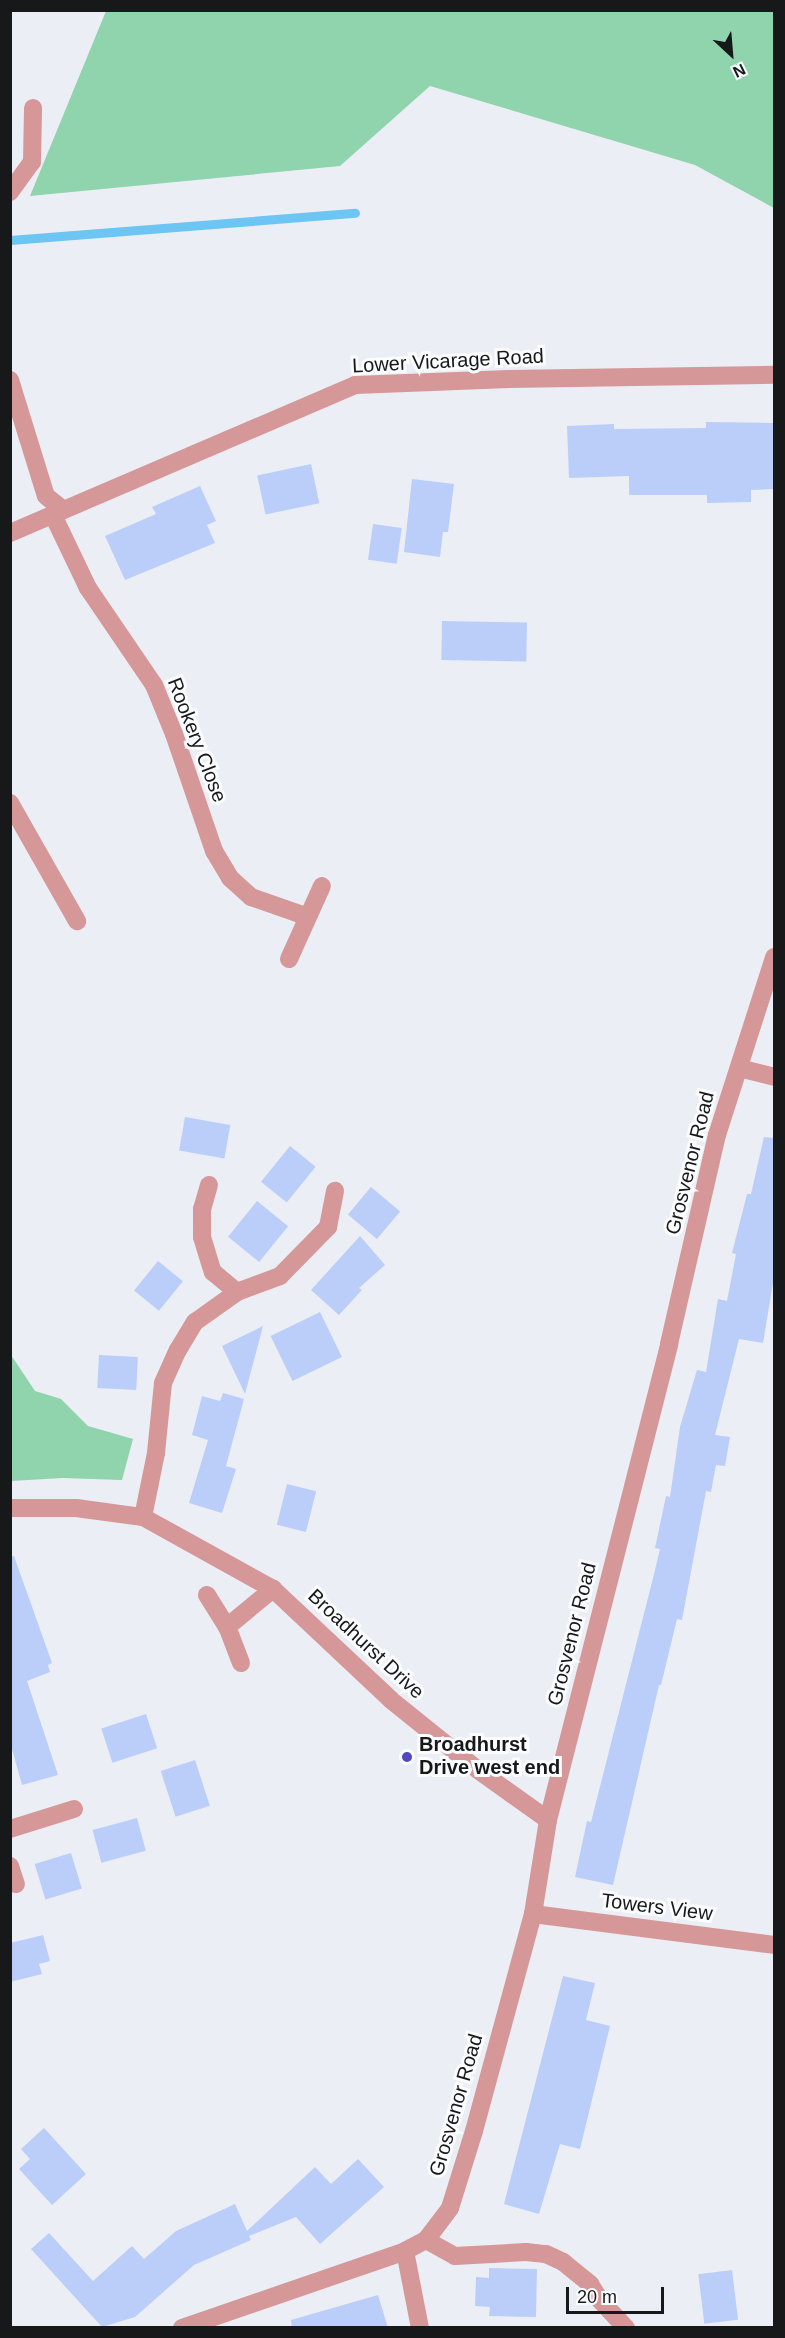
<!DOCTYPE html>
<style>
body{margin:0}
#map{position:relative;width:785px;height:2338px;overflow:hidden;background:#ebeef5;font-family:Arial,sans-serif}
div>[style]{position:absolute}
.green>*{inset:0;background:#8fd4ad}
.stream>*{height:9px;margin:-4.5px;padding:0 4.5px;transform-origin:4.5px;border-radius:4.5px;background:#6cc5f2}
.building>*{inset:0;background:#bbcefa;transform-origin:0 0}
.service>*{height:18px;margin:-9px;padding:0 9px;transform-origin:9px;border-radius:9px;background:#d59798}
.minor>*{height:18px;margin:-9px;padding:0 9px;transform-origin:9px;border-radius:9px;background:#d59798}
.dots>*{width:16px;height:16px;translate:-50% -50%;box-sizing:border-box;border:3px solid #fafcfe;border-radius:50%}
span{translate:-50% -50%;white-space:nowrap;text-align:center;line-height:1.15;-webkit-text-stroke:6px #fafcfe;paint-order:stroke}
.street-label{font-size:20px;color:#17181a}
.poi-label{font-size:20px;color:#17181a;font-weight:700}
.left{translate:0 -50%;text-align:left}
.frame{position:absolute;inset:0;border:12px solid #17181a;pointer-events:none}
.north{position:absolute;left:701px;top:24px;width:60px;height:60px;-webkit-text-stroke:4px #fafcfe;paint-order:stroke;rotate:154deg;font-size:16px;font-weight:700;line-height:24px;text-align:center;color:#17181a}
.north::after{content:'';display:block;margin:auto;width:21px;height:27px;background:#17181a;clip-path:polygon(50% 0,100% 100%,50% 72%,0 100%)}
.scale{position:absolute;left:566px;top:2287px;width:98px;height:27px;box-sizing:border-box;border:3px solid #17181a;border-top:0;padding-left:8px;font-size:18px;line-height:21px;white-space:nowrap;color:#17181a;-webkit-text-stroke:4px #fafcfe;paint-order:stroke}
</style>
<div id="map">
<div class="green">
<i style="clip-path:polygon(106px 11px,774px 11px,774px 208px,695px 165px,430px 86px,340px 166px,30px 196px)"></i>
<i style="clip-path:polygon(11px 1355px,35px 1391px,61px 1399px,88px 1426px,133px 1439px,122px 1480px,62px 1478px,11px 1481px)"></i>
</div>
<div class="stream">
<i style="left:10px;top:240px;width:346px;rotate:-4.5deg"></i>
</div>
<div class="building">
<i style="clip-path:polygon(706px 422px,774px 423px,774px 489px,751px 490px,751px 502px,707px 503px,707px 495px,629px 495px,629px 476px,569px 478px,567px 426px,614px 424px,614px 429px,706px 428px)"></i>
<i style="left:311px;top:464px;width:40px;height:55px;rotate:78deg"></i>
<i style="clip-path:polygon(412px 479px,454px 484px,448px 532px,443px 532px,440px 557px,404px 552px)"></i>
<i style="clip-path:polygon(200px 486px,216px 521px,207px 525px,215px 543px,125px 580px,105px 536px,156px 514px,152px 507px)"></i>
<i style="left:373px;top:524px;width:29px;height:36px;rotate:8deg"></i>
<i style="left:442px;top:621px;width:85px;height:39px;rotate:1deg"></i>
<i style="left:185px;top:1117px;width:46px;height:34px;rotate:10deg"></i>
<i style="clip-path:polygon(764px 1137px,774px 1138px,774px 1277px,763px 1343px,739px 1339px,715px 1435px,730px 1437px,725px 1466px,716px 1465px,711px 1492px,706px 1491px,682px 1620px,677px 1619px,661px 1685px,659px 1685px,613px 1885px,575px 1877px,587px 1821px,591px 1822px,653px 1578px,660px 1549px,655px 1548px,666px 1496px,670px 1497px,680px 1427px,697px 1370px,706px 1372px,718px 1299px,727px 1301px,736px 1254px,732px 1253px,747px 1194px,751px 1194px)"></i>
<i style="left:290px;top:1146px;width:33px;height:46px;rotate:39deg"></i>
<i style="left:371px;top:1187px;width:38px;height:36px;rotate:40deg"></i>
<i style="left:257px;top:1201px;width:40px;height:46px;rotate:39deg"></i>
<i style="clip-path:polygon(360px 1236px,385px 1265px,359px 1288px,362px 1290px,339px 1315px,311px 1290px)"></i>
<i style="left:158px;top:1261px;width:32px;height:38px;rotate:39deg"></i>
<i style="left:320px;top:1312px;width:50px;height:55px;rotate:64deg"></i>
<i style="clip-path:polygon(263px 1326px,245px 1394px,222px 1346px)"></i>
<i style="left:99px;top:1355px;width:39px;height:33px;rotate:3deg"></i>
<i style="clip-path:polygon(223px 1393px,244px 1399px,226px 1466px,236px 1469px,222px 1513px,189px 1503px,208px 1440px,192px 1435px,202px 1396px,220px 1401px)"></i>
<i style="left:287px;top:1484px;width:30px;height:42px;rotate:14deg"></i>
<i style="clip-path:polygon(14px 1556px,52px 1663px,48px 1665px,50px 1672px,27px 1681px,58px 1775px,22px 1785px,10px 1742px,10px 1557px)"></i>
<i style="left:146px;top:1714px;width:36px;height:47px;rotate:72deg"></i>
<i style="left:195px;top:1760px;width:48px;height:36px;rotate:72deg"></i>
<i style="left:137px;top:1818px;width:34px;height:46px;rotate:75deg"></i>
<i style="left:71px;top:1853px;width:37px;height:38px;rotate:73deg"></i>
<i style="clip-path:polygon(43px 1935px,50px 1961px,39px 1964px,42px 1974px,10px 1982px,10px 1943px)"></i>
<i style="clip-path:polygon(563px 1976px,595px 1983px,586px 2020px,610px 2026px,580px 2149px,560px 2144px,539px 2214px,504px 2204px)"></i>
<i style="clip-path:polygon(44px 2128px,86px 2174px,52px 2205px,19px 2169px,30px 2159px,21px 2149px)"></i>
<i style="clip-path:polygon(358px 2159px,384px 2187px,320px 2244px,296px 2217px,249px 2236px,251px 2240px,194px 2265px,135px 2317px,102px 2327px,31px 2249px,49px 2233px,93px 2281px,132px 2246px,144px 2259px,176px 2231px,235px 2204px,247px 2231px,315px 2167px,331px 2184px)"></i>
<i style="clip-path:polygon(489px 2268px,537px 2269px,536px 2317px,489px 2316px,490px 2307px,475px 2306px,476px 2277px,489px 2278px)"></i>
<i style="left:732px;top:2270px;width:50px;height:34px;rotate:83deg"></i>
<i style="clip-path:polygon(378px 2295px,388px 2328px,292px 2328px,291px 2320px)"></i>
</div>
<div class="service">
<i style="left:10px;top:192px;width:37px;rotate:-54deg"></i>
<i style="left:32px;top:162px;width:54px;rotate:-88.9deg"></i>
<i style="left:10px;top:380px;width:121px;rotate:72.8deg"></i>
<i style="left:46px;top:496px;width:22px;rotate:39deg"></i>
<i style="left:10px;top:803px;width:136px;rotate:60.4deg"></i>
<i style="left:209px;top:1185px;width:25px;rotate:106deg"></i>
<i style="left:202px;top:1209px;width:28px;rotate:90deg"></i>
<i style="left:202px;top:1237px;width:37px;rotate:73deg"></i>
<i style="left:213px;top:1272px;width:31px;rotate:40deg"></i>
<i style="left:426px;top:2240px;width:33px;rotate:29deg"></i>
<i style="left:455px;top:2256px;width:71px;rotate:-3.2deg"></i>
<i style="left:526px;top:2252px;width:20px;rotate:6deg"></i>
<i style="left:546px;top:2254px;width:19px;rotate:25deg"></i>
<i style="left:563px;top:2262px;width:35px;rotate:39deg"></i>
<i style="left:590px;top:2284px;width:19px;rotate:58deg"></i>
<i style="left:600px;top:2300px;width:38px;rotate:47deg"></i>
</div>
<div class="minor">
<i style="left:53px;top:515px;width:81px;rotate:64.4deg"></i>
<i style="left:88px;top:588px;width:117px;rotate:55.8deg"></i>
<i style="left:154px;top:685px;width:53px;rotate:67.8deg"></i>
<i style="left:174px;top:734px;width:124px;rotate:71.1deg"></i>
<i style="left:214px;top:851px;width:31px;rotate:59deg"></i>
<i style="left:230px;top:878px;width:28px;rotate:42deg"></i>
<i style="left:251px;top:897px;width:60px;rotate:19.3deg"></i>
<i style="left:10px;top:533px;width:375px;rotate:-23.2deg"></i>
<i style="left:355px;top:385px;width:154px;rotate:-2.2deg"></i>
<i style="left:509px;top:379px;width:265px;rotate:-0.9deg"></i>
<i style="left:289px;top:959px;width:80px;rotate:-65.7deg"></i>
<i style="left:739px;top:1068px;width:36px;rotate:14deg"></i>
<i style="left:10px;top:1508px;width:66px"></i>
<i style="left:76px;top:1508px;width:68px;rotate:7.7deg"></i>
<i style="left:143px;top:1517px;width:149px;rotate:29deg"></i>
<i style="left:273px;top:1589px;width:162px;rotate:43.2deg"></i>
<i style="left:391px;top:1700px;width:112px;rotate:38.8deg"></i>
<i style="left:478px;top:1770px;width:86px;rotate:35.5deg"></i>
<i style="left:143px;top:1517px;width:65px;rotate:-78.5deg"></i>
<i style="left:156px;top:1453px;width:70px;rotate:-84.3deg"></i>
<i style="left:163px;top:1383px;width:36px;rotate:-66deg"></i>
<i style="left:178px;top:1350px;width:33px;rotate:-59deg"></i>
<i style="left:195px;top:1322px;width:52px;rotate:-35.5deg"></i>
<i style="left:237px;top:1292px;width:46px;rotate:-20.4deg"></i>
<i style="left:280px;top:1276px;width:69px;rotate:-45.6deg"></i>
<i style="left:328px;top:1227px;width:37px;rotate:-79deg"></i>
<i style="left:207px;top:1595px;width:38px;rotate:58deg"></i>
<i style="left:241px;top:1663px;width:39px;rotate:-111deg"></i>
<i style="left:227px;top:1627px;width:60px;rotate:-39.6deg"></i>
<i style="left:10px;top:1829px;width:67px;rotate:-17.4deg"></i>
<i style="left:10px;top:1866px;width:19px;rotate:72deg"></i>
<i style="left:533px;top:1914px;width:243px;rotate:7.3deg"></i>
<i style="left:405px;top:2251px;width:78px;rotate:79deg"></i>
<i style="left:182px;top:2328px;width:236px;rotate:-19deg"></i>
<i style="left:405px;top:2251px;width:24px;rotate:-28deg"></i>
<i style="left:426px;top:2240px;width:40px;rotate:-53deg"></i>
<i style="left:450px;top:2208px;width:81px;rotate:-72.7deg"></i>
<i style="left:474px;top:2131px;width:225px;rotate:-74.8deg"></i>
<i style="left:533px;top:1914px;width:95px;rotate:-80.9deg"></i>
<i style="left:548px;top:1820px;width:491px;rotate:-75.7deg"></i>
<i style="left:669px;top:1344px;width:214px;rotate:-77.1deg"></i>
<i style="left:717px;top:1135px;width:187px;rotate:-72.2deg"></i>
</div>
<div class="dots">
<i style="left:407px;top:1757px;background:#5347bf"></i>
</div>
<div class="street-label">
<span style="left:448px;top:361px;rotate:-3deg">Lower Vicarage Road</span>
<span style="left:197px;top:740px;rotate:69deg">Rookery Close</span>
<span style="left:690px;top:1163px;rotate:-76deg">Grosvenor Road</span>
<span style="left:572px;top:1634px;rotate:-76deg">Grosvenor Road</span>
<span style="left:366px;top:1644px;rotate:43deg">Broadhurst Drive</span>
<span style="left:657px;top:1907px;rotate:7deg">Towers View</span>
<span style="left:456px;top:2105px;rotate:-74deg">Grosvenor Road</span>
</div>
<div class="poi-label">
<span class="left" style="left:419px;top:1756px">Broadhurst<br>Drive west end</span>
</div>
<div class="frame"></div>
<div class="north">N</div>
<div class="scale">20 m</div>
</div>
